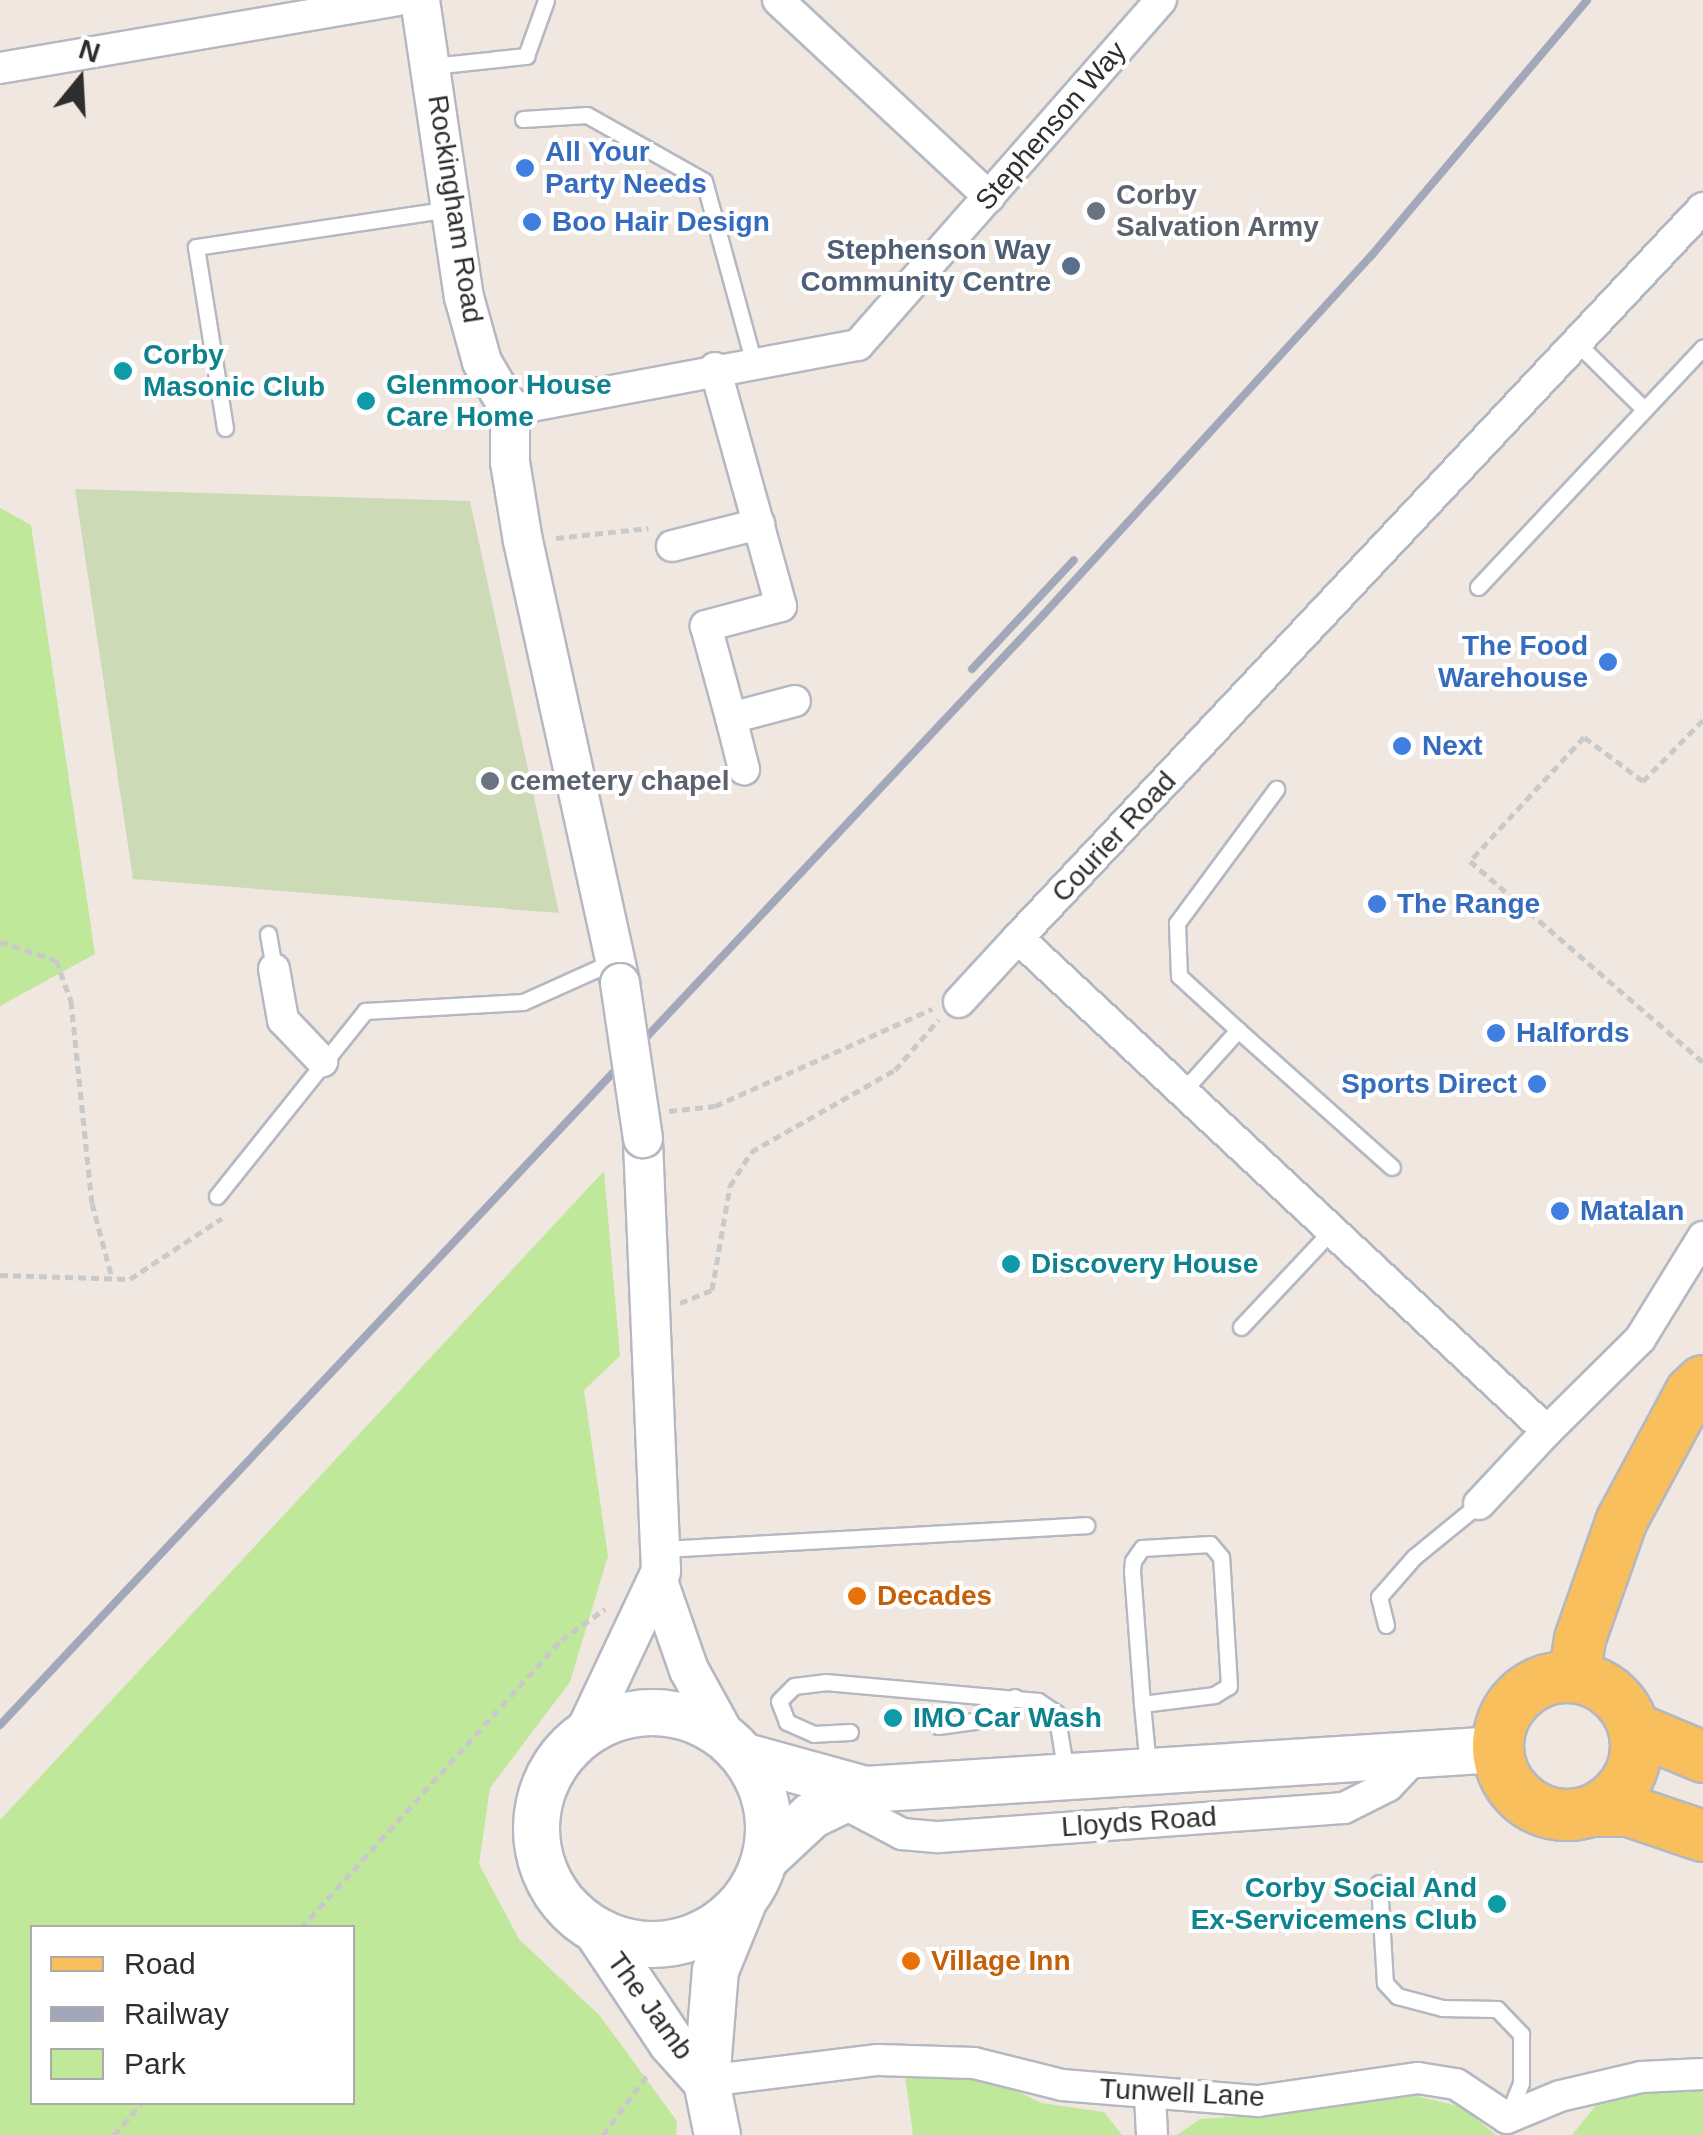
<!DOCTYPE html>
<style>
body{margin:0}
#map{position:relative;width:1703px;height:2135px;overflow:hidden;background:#f0e7e0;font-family:Helvetica,sans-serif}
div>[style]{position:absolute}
.green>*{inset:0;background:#c0e89b}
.cemetery>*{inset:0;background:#cddab6}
.path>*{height:5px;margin-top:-2.5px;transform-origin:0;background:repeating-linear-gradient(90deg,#c9c9c9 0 8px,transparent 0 13px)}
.roads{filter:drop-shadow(2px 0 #b4b8c2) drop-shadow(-2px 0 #b4b8c2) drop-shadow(0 2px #b4b8c2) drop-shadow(0 -2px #b4b8c2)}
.service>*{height:15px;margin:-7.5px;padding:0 7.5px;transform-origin:7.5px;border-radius:7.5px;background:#fff}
.minor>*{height:30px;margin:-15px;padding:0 15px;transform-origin:15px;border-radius:15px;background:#fff}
.tertiary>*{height:38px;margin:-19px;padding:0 19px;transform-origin:19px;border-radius:19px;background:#fff}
.secondary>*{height:45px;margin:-22.5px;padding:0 22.5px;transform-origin:22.5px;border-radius:22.5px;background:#fff}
.secondary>.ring{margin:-22.5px;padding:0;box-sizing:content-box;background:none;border:45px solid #fff;border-radius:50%}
.primary>*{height:50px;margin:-25px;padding:0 25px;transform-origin:25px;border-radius:25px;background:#f8bf5c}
.primary>.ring{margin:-25px;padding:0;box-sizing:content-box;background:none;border:50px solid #f8bf5c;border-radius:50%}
.rail>*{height:8px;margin:-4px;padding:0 4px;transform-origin:4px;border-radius:4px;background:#a2a8b9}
.bridges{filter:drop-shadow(2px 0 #b4b8c2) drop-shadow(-2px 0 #b4b8c2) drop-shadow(0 2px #b4b8c2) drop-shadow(0 -2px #b4b8c2)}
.tertiary-bridge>*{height:38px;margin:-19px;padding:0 19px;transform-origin:19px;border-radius:19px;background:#fff}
.dots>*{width:28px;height:28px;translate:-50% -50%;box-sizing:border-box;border:5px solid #fff;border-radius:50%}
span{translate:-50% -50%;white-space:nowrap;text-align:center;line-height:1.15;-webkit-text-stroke:8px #fff;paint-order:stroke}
.street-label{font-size:28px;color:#2e2e2e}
.shop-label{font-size:28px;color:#366cbe;font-weight:700}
.left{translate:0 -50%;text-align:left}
.right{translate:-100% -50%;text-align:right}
.worship-label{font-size:28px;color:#5b616d;font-weight:700}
.service-label{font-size:28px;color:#4e5e75;font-weight:700}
.culture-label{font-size:28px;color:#0d838f;font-weight:700}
.food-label{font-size:28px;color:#c56008;font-weight:700}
.legend{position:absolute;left:30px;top:1925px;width:325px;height:180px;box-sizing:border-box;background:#fff;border:2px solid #ababab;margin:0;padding:12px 18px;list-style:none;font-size:30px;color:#2e2e2e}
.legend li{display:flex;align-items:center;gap:20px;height:50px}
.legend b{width:50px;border:2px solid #ababab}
.north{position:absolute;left:30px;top:30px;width:100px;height:100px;-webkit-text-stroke:8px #fff;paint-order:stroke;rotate:18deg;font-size:28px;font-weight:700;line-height:40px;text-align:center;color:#2e2e2e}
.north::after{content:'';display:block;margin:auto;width:35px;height:45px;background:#2e2e2e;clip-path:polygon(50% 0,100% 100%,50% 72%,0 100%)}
</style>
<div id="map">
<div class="green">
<i style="clip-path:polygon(0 508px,31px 525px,95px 954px,0 1006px)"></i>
<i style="clip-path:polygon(evenodd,604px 1171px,620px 1356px,584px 1390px,608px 1556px,570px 1682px,490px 1788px,479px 1864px,519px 1939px,600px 2016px,677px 2121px,676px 2135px,0 2135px,0 1820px,604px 1171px,32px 1928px,352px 1928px,352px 2102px,32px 2102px,32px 1928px)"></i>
<i style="clip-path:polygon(904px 2068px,972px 2070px,1042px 2103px,1104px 2112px,1122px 2135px,913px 2135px)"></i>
<i style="clip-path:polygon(1703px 2088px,1703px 2135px,1572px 2135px,1597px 2104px,1634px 2092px)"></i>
<i style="clip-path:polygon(1400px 2092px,1462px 2107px,1496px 2135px,1177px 2135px,1200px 2119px,1300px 2112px)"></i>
</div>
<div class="cemetery">
<i style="clip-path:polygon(75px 489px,470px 501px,559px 913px,133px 879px)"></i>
</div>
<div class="path">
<i style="left:556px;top:538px;width:93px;rotate:-6.2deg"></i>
<i style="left:1703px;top:720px;width:86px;rotate:134.5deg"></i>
<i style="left:1643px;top:781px;width:74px;rotate:-143.3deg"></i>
<i style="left:1584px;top:737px;width:168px;rotate:132.6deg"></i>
<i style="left:1470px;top:861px;width:308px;rotate:40.8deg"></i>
<i style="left:0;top:942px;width:59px;rotate:17.8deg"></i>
<i style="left:56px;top:960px;width:44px;rotate:69.9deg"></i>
<i style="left:71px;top:1001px;width:203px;rotate:84.1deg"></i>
<i style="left:92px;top:1203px;width:78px;rotate:75.1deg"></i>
<i style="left:669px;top:1111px;width:46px;rotate:-6.2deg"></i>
<i style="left:715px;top:1106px;width:238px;rotate:-24.1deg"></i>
<i style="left:0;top:1275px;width:130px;rotate:1.8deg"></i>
<i style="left:130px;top:1279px;width:110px;rotate:-33.5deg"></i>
<i style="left:680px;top:1303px;width:35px;rotate:-22deg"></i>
<i style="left:712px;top:1290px;width:106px;rotate:-80.2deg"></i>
<i style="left:730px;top:1186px;width:40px;rotate:-58deg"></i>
<i style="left:751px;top:1152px;width:166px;rotate:-29.7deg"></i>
<i style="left:895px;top:1070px;width:67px;rotate:-49.2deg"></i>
<i style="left:301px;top:1928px;width:388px;rotate:-47.9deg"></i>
<i style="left:561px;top:1640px;width:54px;rotate:-35.2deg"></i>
<i style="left:114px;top:2135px;width:44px;rotate:-48.7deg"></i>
<i style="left:603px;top:2135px;width:77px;rotate:-53.4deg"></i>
</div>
<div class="roads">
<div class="service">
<i style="left:432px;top:66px;width:95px;rotate:-6.1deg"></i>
<i style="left:526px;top:56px;width:59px;rotate:-70.3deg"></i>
<i style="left:523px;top:119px;width:64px;rotate:-3.6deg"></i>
<i style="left:587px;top:115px;width:134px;rotate:29.4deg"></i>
<i style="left:704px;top:181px;width:194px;rotate:74.7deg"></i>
<i style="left:1577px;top:343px;width:93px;rotate:44.6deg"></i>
<i style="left:225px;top:428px;width:183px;rotate:-99.1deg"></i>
<i style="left:196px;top:247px;width:257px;rotate:-8.5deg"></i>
<i style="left:1478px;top:587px;width:329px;rotate:-46.8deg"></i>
<i style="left:268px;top:934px;width:36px;rotate:80deg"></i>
<i style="left:1238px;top:1030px;width:80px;rotate:-137.5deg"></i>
<i style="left:1179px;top:976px;width:53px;rotate:-92.2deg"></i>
<i style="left:1177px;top:923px;width:167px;rotate:-53.5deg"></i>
<i style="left:1184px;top:1090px;width:81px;rotate:-48deg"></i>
<i style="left:1238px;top:1030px;width:206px;rotate:41.7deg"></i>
<i style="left:217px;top:1196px;width:237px;rotate:-51.3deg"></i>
<i style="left:365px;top:1011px;width:158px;rotate:-3.3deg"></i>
<i style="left:523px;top:1002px;width:98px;rotate:-24.2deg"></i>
<i style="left:1241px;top:1327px;width:133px;rotate:-46.8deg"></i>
<i style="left:662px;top:1549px;width:425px;rotate:-3.2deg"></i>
<i style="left:1386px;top:1625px;width:29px;rotate:-104deg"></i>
<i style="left:1379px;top:1597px;width:53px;rotate:-48.8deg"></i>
<i style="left:1414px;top:1557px;width:84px;rotate:-39.2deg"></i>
<i style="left:1142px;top:1704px;width:73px;rotate:-7.1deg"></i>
<i style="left:1214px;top:1695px;width:17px;rotate:-31deg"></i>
<i style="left:1229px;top:1686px;width:129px;rotate:-93.5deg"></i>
<i style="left:1221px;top:1557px;width:17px;rotate:-130deg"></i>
<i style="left:1210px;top:1544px;width:68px;rotate:176.6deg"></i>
<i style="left:1142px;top:1548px;width:16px;rotate:125deg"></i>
<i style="left:1133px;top:1561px;width:10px;rotate:96deg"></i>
<i style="left:1132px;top:1571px;width:133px;rotate:85.7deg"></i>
<i style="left:1142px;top:1704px;width:62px;rotate:84.5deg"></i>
<i style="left:938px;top:1726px;width:44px;rotate:-7.8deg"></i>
<i style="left:982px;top:1720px;width:40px;rotate:-34.9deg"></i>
<i style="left:850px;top:1732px;width:36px;rotate:177deg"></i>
<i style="left:814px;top:1734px;width:30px;rotate:-156deg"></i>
<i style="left:787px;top:1722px;width:22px;rotate:-111deg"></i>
<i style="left:779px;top:1701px;width:21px;rotate:-45deg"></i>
<i style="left:794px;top:1686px;width:31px;rotate:-7deg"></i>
<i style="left:825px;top:1682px;width:214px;rotate:5.1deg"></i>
<i style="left:1038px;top:1701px;width:22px;rotate:34deg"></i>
<i style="left:1056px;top:1713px;width:61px;rotate:80.5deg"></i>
<i style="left:1379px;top:1883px;width:100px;rotate:86.6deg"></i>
<i style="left:1385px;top:1983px;width:18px;rotate:47deg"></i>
<i style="left:1397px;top:1996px;width:47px;rotate:14.9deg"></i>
<i style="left:1442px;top:2008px;width:55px;rotate:1deg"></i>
<i style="left:1497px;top:2009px;width:35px;rotate:46deg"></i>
<i style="left:1521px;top:2034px;width:49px;rotate:90deg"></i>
<i style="left:1521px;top:2083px;width:35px;rotate:112deg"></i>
</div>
<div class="minor">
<i style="left:778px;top:0;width:289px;rotate:43deg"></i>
<i style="left:0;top:68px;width:403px;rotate:-9.7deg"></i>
<i style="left:1703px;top:208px;width:1001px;rotate:133.18deg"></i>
<i style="left:1018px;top:938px;width:723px;rotate:42.98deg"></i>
<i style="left:1547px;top:1431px;width:131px;rotate:-44.7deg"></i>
<i style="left:1640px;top:1339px;width:120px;rotate:-58.3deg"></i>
<i style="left:715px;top:368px;width:247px;rotate:74.5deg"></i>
<i style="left:781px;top:606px;width:78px;rotate:165.1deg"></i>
<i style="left:706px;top:626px;width:95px;rotate:74.8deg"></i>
<i style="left:731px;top:718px;width:66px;rotate:-14.9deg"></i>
<i style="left:510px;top:410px;width:354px;rotate:-10.6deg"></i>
<i style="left:858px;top:345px;width:459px;rotate:-48.7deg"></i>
<i style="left:672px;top:546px;width:90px;rotate:-14.2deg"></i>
<i style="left:731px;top:718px;width:53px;rotate:75.7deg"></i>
<i style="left:274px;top:969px;width:52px;rotate:80deg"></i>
<i style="left:283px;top:1020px;width:57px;rotate:46.4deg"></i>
<i style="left:959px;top:1002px;width:87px;rotate:-47.3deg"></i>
<i style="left:1479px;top:1504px;width:100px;rotate:-47deg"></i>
<i style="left:843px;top:1803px;width:67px;rotate:27.7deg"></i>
<i style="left:902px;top:1834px;width:37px;rotate:5deg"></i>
<i style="left:939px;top:1837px;width:406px;rotate:-4.1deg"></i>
<i style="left:1344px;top:1808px;width:49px;rotate:-26.6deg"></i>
<i style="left:1388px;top:1786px;width:51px;rotate:-46.6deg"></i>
<i style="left:706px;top:2081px;width:173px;rotate:-7deg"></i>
<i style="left:878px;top:2060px;width:96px;rotate:1.8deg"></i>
<i style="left:974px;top:2063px;width:91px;rotate:14deg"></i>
<i style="left:1062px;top:2085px;width:197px;rotate:4.7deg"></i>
<i style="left:1258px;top:2101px;width:162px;rotate:-8.2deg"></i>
<i style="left:1418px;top:2078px;width:38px;rotate:9deg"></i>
<i style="left:1456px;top:2084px;width:61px;rotate:33.7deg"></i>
<i style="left:1507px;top:2118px;width:57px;rotate:-22.5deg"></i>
<i style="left:1560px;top:2096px;width:83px;rotate:-13.2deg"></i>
<i style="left:1641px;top:2077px;width:62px;rotate:-2.8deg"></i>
<i style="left:1150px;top:2096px;width:39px;rotate:87deg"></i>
</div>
<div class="tertiary">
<i style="left:420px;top:0;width:300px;rotate:81.6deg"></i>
<i style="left:464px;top:297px;width:67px;rotate:74.5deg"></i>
<i style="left:482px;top:362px;width:56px;rotate:59.7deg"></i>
<i style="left:510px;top:410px;width:52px;rotate:90deg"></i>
<i style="left:510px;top:462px;width:80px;rotate:80.7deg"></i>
<i style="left:523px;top:541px;width:453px;rotate:77.6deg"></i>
<i style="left:659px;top:1584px;width:91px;rotate:70.8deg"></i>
<i style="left:689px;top:1670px;width:77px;rotate:61.1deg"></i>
<i style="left:585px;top:1732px;width:178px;rotate:-64.7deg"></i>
<i style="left:661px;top:1571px;width:433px;rotate:-92.4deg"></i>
</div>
<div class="secondary">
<i class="ring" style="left:536px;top:1712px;width:187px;height:187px"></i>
<i style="left:745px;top:1756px;width:124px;rotate:15.4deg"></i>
<i style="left:865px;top:1789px;width:633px;rotate:-3.62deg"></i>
<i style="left:765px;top:1858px;width:63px;rotate:-43.1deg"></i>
<i style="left:811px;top:1815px;width:60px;rotate:-25.7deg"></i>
<i style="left:596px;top:1930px;width:135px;rotate:56.2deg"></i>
<i style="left:671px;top:2042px;width:52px;rotate:48.1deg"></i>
<i style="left:717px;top:2135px;width:55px;rotate:-101.5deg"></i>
<i style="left:706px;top:2081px;width:111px;rotate:-85.4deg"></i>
<i style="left:715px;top:1970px;width:71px;rotate:-67.8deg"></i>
</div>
<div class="primary">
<i style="left:1574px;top:1677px;width:38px;rotate:-81deg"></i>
<i style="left:1580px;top:1639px;width:126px;rotate:-70.6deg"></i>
<i style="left:1622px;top:1520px;width:145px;rotate:-61.7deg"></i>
<i style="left:1691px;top:1392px;width:16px;rotate:-43deg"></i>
<i class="ring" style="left:1498px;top:1677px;width:88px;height:88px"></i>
<i style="left:1634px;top:1728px;width:75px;rotate:22.8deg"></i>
<i style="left:1592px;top:1811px;width:37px"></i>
<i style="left:1629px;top:1811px;width:78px;rotate:18.7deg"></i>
</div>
</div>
<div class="rail">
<i style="left:972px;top:669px;width:149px;rotate:-46.9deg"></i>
<i style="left:0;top:1725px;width:1525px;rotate:-46.78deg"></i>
<i style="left:1044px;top:614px;width:485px;rotate:-47.6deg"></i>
<i style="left:1371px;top:256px;width:335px;rotate:-49.8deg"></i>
</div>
<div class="bridges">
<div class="tertiary-bridge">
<i style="left:620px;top:983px;width:157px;rotate:81.6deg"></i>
</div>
</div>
<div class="dots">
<i style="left:525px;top:168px;background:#3f7fe0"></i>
<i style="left:1096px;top:211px;background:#6b7280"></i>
<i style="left:532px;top:222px;background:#3f7fe0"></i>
<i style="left:1071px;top:266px;background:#5c6f8a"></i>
<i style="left:123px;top:371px;background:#0f9aa8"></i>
<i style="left:366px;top:401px;background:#0f9aa8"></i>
<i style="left:1608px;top:662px;background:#3f7fe0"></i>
<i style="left:1402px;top:746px;background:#3f7fe0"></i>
<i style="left:490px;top:781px;background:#6b7280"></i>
<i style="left:1377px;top:904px;background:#3f7fe0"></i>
<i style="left:1496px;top:1033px;background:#3f7fe0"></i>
<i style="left:1537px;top:1084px;background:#3f7fe0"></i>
<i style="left:1560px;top:1211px;background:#3f7fe0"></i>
<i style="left:1011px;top:1264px;background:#0f9aa8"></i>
<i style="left:857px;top:1596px;background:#e8710a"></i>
<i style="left:893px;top:1718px;background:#0f9aa8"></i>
<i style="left:1497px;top:1904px;background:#0f9aa8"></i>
<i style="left:911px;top:1961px;background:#e8710a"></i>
</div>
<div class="street-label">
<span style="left:1051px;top:126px;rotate:-49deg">Stephenson Way</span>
<span style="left:455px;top:209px;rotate:81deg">Rockingham Road</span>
<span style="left:1114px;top:837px;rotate:-47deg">Courier Road</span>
<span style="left:1139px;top:1822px;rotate:-4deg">Lloyds Road</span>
<span style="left:650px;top:2006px;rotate:54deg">The Jamb</span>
<span style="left:1182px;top:2093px;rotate:3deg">Tunwell Lane</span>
</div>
<div class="shop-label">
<span class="left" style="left:545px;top:168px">All Your<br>Party Needs</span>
<span class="left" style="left:552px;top:222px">Boo Hair Design</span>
<span class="right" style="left:1588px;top:662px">The Food<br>Warehouse</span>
<span class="left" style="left:1422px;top:746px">Next</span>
<span class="left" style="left:1397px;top:904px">The Range</span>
<span class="left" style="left:1516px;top:1033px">Halfords</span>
<span class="right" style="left:1517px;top:1084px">Sports Direct</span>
<span class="left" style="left:1580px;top:1211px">Matalan</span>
</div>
<div class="worship-label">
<span class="left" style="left:1116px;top:211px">Corby<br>Salvation Army</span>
<span class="left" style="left:510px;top:781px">cemetery chapel</span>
</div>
<div class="service-label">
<span class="right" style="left:1051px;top:266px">Stephenson Way<br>Community Centre</span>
</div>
<div class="culture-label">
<span class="left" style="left:143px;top:371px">Corby<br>Masonic Club</span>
<span class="left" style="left:386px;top:401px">Glenmoor House<br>Care Home</span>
<span class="left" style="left:1031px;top:1264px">Discovery House</span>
<span class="left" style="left:913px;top:1718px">IMO Car Wash</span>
<span class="right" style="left:1477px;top:1904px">Corby Social And<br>Ex-Servicemens Club</span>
</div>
<div class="food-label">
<span class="left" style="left:877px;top:1596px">Decades</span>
<span class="left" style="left:931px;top:1961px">Village Inn</span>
</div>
<ul class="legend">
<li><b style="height:12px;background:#f8bf5c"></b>Road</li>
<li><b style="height:12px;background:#a2a8b9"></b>Railway</li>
<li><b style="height:28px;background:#c0e89b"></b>Park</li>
</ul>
<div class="north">N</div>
</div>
